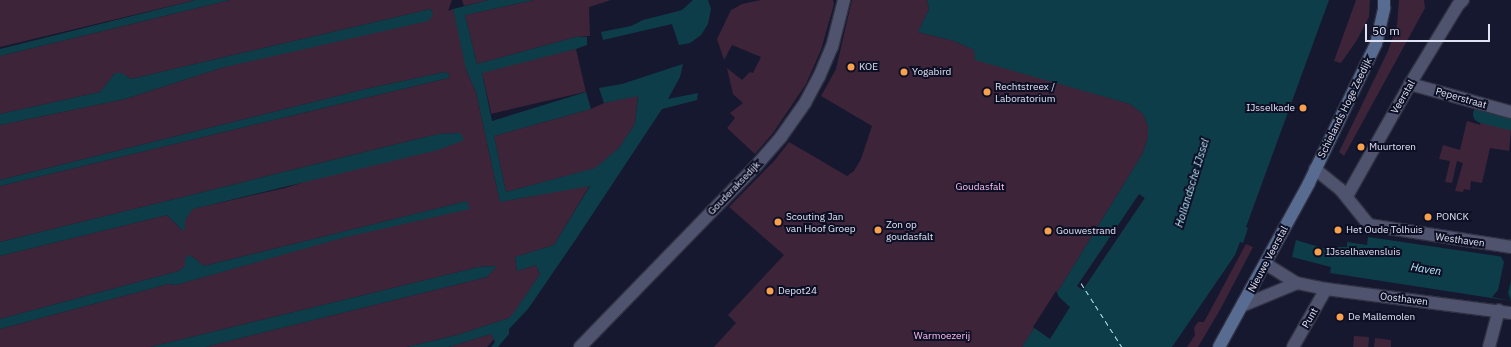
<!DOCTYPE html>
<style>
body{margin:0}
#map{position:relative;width:1511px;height:347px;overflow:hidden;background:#16182f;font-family:"IBM Plex Sans",sans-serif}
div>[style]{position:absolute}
.green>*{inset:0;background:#3d2438;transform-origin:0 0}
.water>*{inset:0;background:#0e3d4a}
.pier>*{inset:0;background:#16182f;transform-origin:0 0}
.canal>*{height:18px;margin:-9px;padding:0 9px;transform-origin:9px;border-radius:9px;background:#0e3d4a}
.ferry>*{height:1px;margin-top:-0.5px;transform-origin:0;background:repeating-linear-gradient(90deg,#b7ebfc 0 5px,transparent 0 9px)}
.roads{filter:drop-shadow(1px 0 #303142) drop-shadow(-1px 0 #303142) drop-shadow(0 1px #303142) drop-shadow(0 -1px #303142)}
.street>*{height:12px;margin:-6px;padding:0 6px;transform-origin:6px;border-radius:6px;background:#4f536e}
.secondary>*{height:12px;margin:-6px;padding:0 6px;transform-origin:6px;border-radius:6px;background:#576c90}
.dots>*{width:11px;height:11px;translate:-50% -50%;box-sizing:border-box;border:2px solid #0d0f25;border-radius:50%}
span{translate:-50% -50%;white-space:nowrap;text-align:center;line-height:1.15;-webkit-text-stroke:4px #0d0f25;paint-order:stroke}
.poi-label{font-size:10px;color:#e0e3f3}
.left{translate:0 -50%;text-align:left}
.right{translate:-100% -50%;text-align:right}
.street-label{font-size:10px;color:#e0e3f3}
.park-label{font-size:10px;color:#ffbeef}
.water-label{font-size:11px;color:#b7ebfc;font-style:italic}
.scale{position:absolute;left:1365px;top:24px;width:125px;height:18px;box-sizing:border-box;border:2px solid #e0e3f3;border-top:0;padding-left:5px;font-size:12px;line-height:14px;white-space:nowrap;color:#e0e3f3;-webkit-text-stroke:3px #0d0f25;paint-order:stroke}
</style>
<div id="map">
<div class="green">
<i style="clip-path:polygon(0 0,196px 0,0 47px)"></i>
<i style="clip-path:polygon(230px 0,452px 0,448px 11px,453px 9px,467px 63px,466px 69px,476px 92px,500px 202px,590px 185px,554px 245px,515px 257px,517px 271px,536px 265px,540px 274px,515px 312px,509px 318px,457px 335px,407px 347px,205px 347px,487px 277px,497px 266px,479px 267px,150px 347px,0 347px,0 329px,168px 284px,176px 285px,467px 201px,204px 266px,190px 255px,185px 266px,179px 271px,0 319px,0 256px,167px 215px,182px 230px,185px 229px,185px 220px,192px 209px,285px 188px,461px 133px,438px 134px,0 242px,0 186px,448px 78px,450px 75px,445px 72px,370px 88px,0 180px,0 125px,125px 99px,221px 68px,433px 15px,431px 9px,131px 79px,127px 76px,115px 73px,100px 92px,0 114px,0 56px)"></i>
<i style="clip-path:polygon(462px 0,489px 0,464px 6px)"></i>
<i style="clip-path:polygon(534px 0,611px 0,589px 7px,590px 36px,576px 37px,477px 64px,465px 15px)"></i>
<i style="clip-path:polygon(761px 0,833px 0,834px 4px,821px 50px,806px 84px,773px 133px,755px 154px,727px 128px,735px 118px,730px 113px,743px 103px,733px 94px,727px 68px,742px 80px,750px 72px,753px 73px,761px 57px,732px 45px,724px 60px,717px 39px,731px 10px,742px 4px)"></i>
<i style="clip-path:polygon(852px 0,927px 0,929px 9px,918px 32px,954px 41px,974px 50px,1089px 92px,1130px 104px,1143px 114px,1148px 126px,1148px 137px,1143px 153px,1060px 288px,1022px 347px,714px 347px,736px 323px,728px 315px,784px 255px,729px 207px,775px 160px,789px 142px,847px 176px,854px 171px,861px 159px,872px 126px,821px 96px,836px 69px)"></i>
<i style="clip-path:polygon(1356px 0,1370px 0,1369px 17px,1357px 40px,1341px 63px,1334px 61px)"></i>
<i style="clip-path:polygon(1399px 0,1424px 0,1425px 8px,1344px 156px,1339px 152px,1388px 51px,1397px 25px)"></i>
<i style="left:576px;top:49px;width:44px;height:97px;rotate:77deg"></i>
<i style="clip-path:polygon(638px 95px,635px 124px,619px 148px,596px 168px,506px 192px,494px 136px,591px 109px,604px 103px)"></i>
<i style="clip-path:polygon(1481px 120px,1511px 129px,1509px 151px,1490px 148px,1482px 183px,1471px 181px,1470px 190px,1464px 189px,1463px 192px,1455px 191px,1463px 163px,1457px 161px,1452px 183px,1445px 182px,1450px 161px,1439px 159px,1443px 145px,1460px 150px,1467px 121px,1480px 125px)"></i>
<i style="clip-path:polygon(1246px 244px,1253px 247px,1221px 308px,1198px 347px,1187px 347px,1195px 335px,1194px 328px,1198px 322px,1204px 322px)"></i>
<i style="clip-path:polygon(491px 334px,494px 339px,487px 347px,448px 347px)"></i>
<i style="left:1354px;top:336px;width:15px;height:11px;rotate:4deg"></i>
<i style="clip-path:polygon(1375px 338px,1391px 340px,1391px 347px,1374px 347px)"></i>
</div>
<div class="water">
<i style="clip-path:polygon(196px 0,230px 0,0 56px,0 49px)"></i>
<i style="clip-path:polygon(489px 0,534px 0,465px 15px,477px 64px,576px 37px,587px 37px,587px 45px,576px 49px,482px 73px,492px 121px,586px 92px,591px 109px,494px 136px,506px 192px,595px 168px,619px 148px,635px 124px,638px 96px,604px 103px,599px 88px,622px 84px,683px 64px,680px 77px,668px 99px,698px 93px,697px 100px,662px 109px,576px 239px,528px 309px,509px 329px,509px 334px,498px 347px,491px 347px,495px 342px,491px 334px,448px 347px,407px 347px,457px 335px,509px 318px,515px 311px,540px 274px,536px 265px,517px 271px,515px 257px,554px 245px,590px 186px,500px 202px,476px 92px,466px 69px,453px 9px)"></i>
<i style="clip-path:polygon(693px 0,708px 0,711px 9px,708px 24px,701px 35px,690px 43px,679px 45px,672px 24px,603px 40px,601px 32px,631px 26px,643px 20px,675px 12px,682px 10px)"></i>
<i style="clip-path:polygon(927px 0,1329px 0,1246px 227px,1248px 228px,1243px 243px,1240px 242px,1235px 255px,1172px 347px,1022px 347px,1060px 288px,1143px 153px,1148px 137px,1148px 126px,1143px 114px,1130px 104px,975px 60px,974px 50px,954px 41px,918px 32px,929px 9px)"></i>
<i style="clip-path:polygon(431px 9px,433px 15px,428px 21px,221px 68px,125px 99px,0 125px,0 114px,100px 92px,115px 73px,122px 73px,131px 79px)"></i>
<i style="clip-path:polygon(445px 72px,450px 75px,448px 78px,0 186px,0 180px,370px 88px)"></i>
<i style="clip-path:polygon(461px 133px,464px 140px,438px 150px,193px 209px,185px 220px,185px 229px,183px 231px,167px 215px,0 256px,0 242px,438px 134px)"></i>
<i style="clip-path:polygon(467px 201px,470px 209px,342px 238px,176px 285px,168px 284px,0 329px,0 319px,179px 271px,185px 266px,185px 258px,190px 255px,204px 266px)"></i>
<i style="clip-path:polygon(1368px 237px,1511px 258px,1511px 301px,1330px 273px,1331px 267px,1292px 257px,1296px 240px,1336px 252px,1338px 247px,1347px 247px,1347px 242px,1367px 245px)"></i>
<i style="clip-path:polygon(497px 266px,487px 277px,205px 347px,150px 347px,479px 267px)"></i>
</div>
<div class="pier">
<i style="left:1139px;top:194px;width:7px;height:111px;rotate:34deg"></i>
<i style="clip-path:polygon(1500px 255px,1511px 257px,1511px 281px,1508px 293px,1511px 301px,1492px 297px,1498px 290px,1504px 262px)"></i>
<i style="clip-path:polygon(1056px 291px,1059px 297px,1070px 307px,1050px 339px,1033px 327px)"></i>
</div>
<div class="canal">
<i style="left:1482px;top:114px;width:30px;rotate:14deg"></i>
</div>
<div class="ferry">
<i style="left:1081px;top:283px;width:76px;rotate:57.4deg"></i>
</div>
<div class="roads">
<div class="street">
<i style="left:1410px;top:84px;width:105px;rotate:15.5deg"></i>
<i style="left:1315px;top:169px;width:32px;rotate:39deg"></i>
<i style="left:1340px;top:189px;width:46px;rotate:51.1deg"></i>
<i style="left:1369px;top:225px;width:144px;rotate:8.8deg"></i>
<i style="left:1347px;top:196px;width:129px;rotate:-60.6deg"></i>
<i style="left:1410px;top:84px;width:92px;rotate:-58.7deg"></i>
<i style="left:1458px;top:5px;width:7px;rotate:-45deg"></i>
<i style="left:1266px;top:264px;width:36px;rotate:32deg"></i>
<i style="left:1297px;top:283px;width:30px;rotate:12deg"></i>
<i style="left:1326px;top:289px;width:187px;rotate:7.4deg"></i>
<i style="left:1244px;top:305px;width:57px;rotate:-22.5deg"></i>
<i style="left:580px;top:347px;width:251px;rotate:-45.8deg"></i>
<i style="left:755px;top:167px;width:40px;rotate:-49deg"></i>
<i style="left:781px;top:137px;width:42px;rotate:-54.8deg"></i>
<i style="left:805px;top:103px;width:30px;rotate:-62deg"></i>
<i style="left:819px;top:77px;width:33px;rotate:-67deg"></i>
<i style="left:832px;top:47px;width:49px;rotate:-75.7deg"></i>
<i style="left:1293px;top:347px;width:67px;rotate:-60.4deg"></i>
<i style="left:1489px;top:347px;width:38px;rotate:-75deg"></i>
</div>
<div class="secondary">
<i style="left:1219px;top:347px;width:187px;rotate:-61.2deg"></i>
<i style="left:1309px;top:183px;width:154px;rotate:-64.3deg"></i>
<i style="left:1376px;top:44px;width:37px;rotate:-77deg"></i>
<i style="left:1384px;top:8px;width:8px;rotate:-90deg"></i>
</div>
</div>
<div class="dots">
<i style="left:851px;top:67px;background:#f9a04c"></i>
<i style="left:904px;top:72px;background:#f9a04c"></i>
<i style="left:987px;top:92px;background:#f9a04c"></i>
<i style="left:1303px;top:108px;background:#f9a04c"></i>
<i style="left:1361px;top:147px;background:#f9a04c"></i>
<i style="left:1428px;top:217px;background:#f9a04c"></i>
<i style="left:778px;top:222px;background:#f9a04c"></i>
<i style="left:878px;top:230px;background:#f9a04c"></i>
<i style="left:1338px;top:230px;background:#f9a04c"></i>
<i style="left:1048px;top:231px;background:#f9a04c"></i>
<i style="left:1318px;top:252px;background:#f9a04c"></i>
<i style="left:770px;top:291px;background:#f9a04c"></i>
<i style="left:1340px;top:317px;background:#f9a04c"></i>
</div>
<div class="poi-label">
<span class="left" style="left:859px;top:67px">KOE</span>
<span class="left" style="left:912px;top:72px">Yogabird</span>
<span class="left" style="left:995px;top:92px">Rechtstreex /<br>Laboratorium</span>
<span class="right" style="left:1295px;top:108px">IJsselkade</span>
<span class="left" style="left:1369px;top:147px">Muurtoren</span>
<span class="left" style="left:786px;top:222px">Scouting Jan<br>van Hoof Groep</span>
<span class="left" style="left:1436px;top:217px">PONCK</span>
<span class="left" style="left:886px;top:230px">Zon op<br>goudasfalt</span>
<span class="left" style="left:1346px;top:230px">Het Oude Tolhuis</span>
<span class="left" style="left:1056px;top:231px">Gouwestrand</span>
<span class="left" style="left:1326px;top:252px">IJsselhavensluis</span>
<span class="left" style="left:778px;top:291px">Depot24</span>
<span class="left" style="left:1348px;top:317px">De Mallemolen</span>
</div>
<div class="street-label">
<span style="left:1403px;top:97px;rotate:-60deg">Veerstal</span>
<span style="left:1461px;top:98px;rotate:16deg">Peperstraat</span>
<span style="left:1345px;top:108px;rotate:-64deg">Schielands Hoge Zeedijk</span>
<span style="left:734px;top:188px;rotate:-46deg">Gouderaksedijk</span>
<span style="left:1460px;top:240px;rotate:8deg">Westhaven</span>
<span style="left:1268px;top:259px;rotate:-62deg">Nieuwe Veerstal</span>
<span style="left:1404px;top:299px;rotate:7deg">Oosthaven</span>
<span style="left:1310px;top:318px;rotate:-60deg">Punt</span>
</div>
<div class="park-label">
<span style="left:980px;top:187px">Goudasfalt</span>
<span style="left:942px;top:336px">Warmoezerij</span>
</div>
<div class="water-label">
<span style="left:1192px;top:183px;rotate:-73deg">Hollandsche IJssel</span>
<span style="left:1426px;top:269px;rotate:9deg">Haven</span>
</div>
<div class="scale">50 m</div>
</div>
